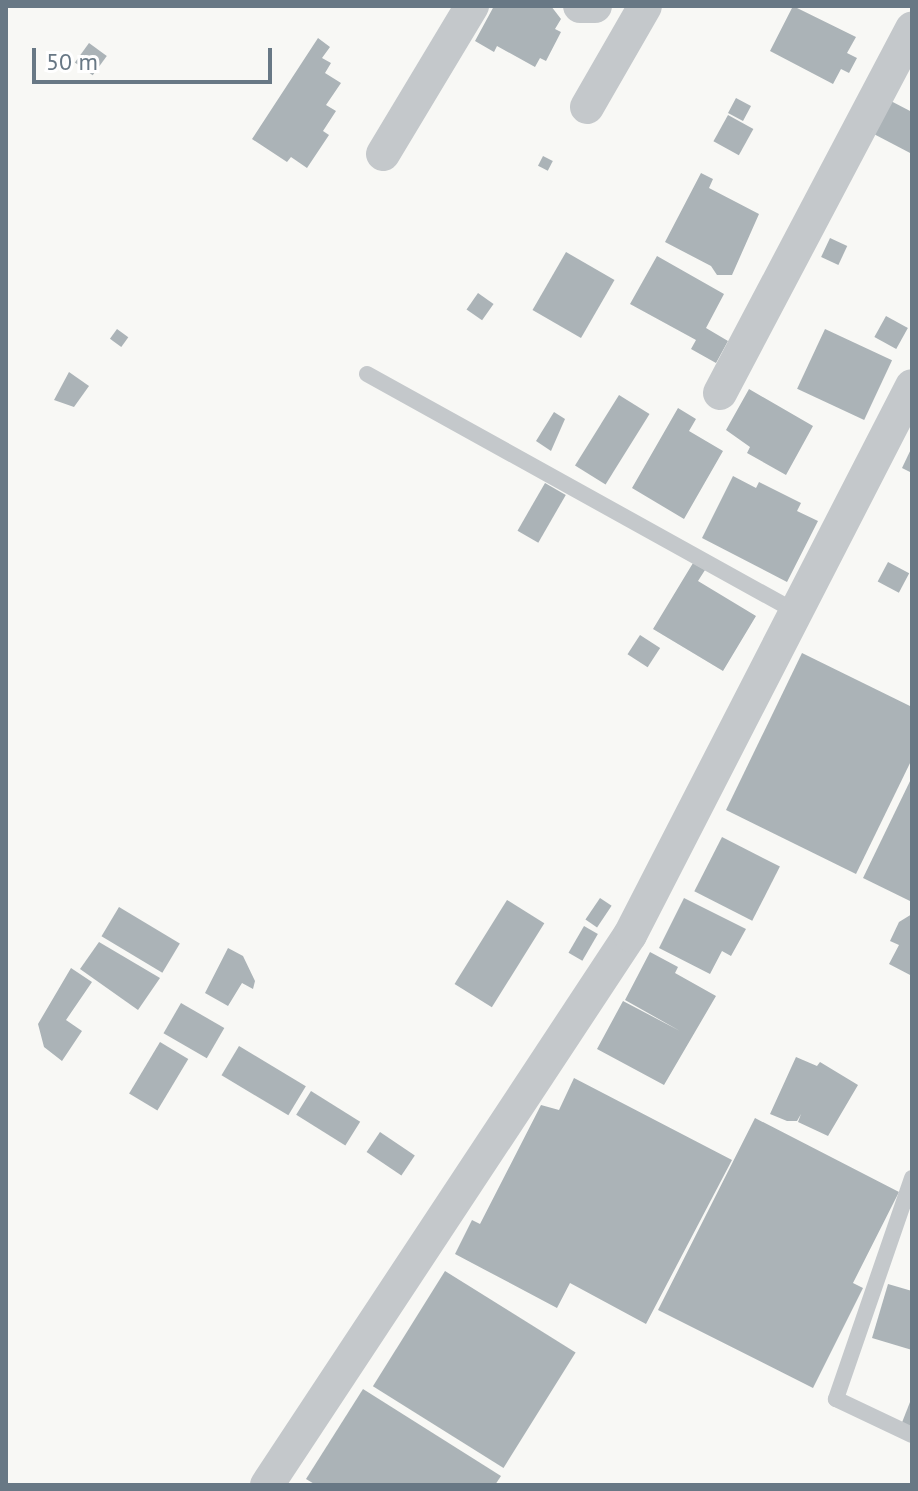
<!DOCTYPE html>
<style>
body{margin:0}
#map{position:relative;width:918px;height:1491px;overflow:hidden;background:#f8f8f5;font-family:"PT Sans",sans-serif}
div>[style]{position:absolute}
.building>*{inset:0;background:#abb3b7;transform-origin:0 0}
.lane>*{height:16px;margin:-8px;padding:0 8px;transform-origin:8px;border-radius:8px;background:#c4c8cb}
.street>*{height:34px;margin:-17px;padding:0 17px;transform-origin:17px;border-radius:17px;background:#c4c8cb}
span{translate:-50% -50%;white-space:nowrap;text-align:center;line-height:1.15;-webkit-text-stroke:8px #fff;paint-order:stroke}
.frame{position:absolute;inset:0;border:8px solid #687885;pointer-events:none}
.scale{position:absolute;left:32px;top:48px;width:240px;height:36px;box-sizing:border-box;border:4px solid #687885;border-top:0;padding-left:10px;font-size:24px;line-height:28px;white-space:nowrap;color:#687885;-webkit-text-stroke:6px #fff;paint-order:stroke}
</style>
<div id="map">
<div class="building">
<i style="clip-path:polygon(494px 6px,551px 6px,561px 19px,555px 29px,561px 32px,546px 61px,540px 58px,535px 67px,497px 46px,494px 52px,475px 41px)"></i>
<i style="clip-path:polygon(793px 6px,856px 37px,847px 53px,857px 58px,849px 73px,841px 69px,833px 84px,770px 51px)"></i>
<i style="clip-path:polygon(318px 38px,330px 47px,322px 58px,331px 63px,325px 73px,341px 83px,326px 105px,336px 111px,323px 131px,329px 135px,307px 168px,291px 157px,287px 162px,252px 139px)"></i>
<i style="left:89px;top:43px;width:22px;height:24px;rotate:36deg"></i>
<i style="left:736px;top:98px;width:17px;height:17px;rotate:28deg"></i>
<i style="clip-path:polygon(887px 99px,912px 112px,912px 154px,870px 132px)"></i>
<i style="left:728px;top:115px;width:29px;height:30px;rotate:29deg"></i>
<i style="left:543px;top:156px;width:11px;height:11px;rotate:27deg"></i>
<i style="clip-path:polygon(701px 173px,713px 179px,709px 188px,759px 214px,732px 275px,717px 275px,711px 266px,665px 242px)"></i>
<i style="left:830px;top:238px;width:19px;height:21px;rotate:25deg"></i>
<i style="left:566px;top:252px;width:56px;height:67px;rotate:30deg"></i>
<i style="clip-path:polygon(657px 256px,724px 294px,706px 328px,728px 341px,716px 363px,691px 349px,696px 340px,630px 304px)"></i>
<i style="left:478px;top:293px;width:19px;height:20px;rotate:35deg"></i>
<i style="left:886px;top:316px;width:25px;height:24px;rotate:29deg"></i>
<i style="left:117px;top:329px;width:14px;height:12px;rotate:36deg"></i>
<i style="left:825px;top:329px;width:74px;height:66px;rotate:25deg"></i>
<i style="clip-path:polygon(69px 372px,89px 386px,74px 407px,54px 400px)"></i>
<i style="clip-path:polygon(749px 389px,813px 426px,786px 475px,747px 453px,750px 447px,726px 430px)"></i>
<i style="left:619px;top:395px;width:36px;height:83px;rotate:32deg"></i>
<i style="clip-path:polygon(678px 408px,696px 419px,689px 431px,723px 451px,684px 519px,632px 488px)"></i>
<i style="clip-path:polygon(554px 412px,565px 419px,551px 451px,536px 441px)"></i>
<i style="clip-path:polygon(912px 447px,912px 473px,902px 468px)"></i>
<i style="clip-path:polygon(733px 476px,756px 488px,759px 482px,801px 503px,797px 511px,818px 521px,787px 582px,702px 538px)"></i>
<i style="left:545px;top:483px;width:24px;height:55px;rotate:30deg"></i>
<i style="left:888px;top:562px;width:24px;height:22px;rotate:28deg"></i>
<i style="clip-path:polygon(693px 563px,705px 570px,698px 581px,756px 616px,723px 671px,653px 629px)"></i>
<i style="left:640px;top:635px;width:24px;height:23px;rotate:33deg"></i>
<i style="clip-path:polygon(802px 653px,912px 707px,912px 759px,856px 874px,726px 810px)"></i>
<i style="clip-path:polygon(912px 777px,912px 902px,863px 878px)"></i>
<i style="left:722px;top:837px;width:65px;height:61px;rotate:27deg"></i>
<i style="left:600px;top:898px;width:14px;height:26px;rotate:34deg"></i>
<i style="clip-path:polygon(684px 898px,746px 929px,731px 956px,722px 951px,710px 974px,659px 948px)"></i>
<i style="left:507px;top:900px;width:44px;height:99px;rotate:32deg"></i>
<i style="left:119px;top:907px;width:71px;height:34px;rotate:31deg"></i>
<i style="clip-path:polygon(912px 914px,912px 976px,889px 964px,899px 945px,890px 941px,899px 922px)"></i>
<i style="left:584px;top:926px;width:16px;height:31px;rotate:30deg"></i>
<i style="clip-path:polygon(99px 942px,160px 978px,138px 1010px,80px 969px)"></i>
<i style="clip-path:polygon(228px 948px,243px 956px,255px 981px,253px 989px,242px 983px,228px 1006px,205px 993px)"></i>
<i style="clip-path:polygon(650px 952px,678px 967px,675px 973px,716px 996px,664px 1085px,597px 1049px,623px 1001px,680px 1031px,625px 1000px)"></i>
<i style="clip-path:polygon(71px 968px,92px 982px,66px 1020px,82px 1031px,62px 1061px,44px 1047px,38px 1024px)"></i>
<i style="left:181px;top:1003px;width:50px;height:35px;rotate:30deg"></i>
<i style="left:160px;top:1042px;width:33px;height:60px;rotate:31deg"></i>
<i style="left:239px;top:1046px;width:78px;height:34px;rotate:31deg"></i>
<i style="clip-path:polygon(796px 1057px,817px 1066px,820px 1062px,858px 1085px,828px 1136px,798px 1122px,801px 1114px,797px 1121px,787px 1121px,770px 1114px)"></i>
<i style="clip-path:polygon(574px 1078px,732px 1160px,646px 1324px,570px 1283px,557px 1308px,455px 1254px,472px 1220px,480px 1224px,541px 1105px,559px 1110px)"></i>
<i style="left:311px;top:1091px;width:58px;height:28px;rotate:32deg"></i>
<i style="clip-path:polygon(755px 1118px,899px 1192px,853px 1283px,863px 1288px,813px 1388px,658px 1310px)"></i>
<i style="left:380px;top:1132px;width:42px;height:24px;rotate:34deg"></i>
<i style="left:445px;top:1271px;width:154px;height:136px;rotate:32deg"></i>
<i style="clip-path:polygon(888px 1284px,912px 1291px,912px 1350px,872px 1338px)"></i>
<i style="clip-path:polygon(363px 1389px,501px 1476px,495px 1485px,316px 1485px,306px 1479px)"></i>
<i style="clip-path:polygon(912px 1397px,912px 1429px,901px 1425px)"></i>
</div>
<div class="lane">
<i style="left:367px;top:374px;width:489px;rotate:29deg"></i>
<i style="left:912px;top:1178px;width:234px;rotate:109deg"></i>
<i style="left:836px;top:1399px;width:84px;rotate:25.3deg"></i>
</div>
<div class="street">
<i style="left:580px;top:6px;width:15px"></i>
<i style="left:587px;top:107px;width:116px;rotate:-60.1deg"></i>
<i style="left:383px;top:154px;width:173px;rotate:-59deg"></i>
<i style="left:720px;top:393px;width:412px;rotate:-62.2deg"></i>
<i style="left:267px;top:1485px;width:659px;rotate:-56.58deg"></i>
<i style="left:630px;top:935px;width:617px;rotate:-62.81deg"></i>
</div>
<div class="frame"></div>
<div class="scale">50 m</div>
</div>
